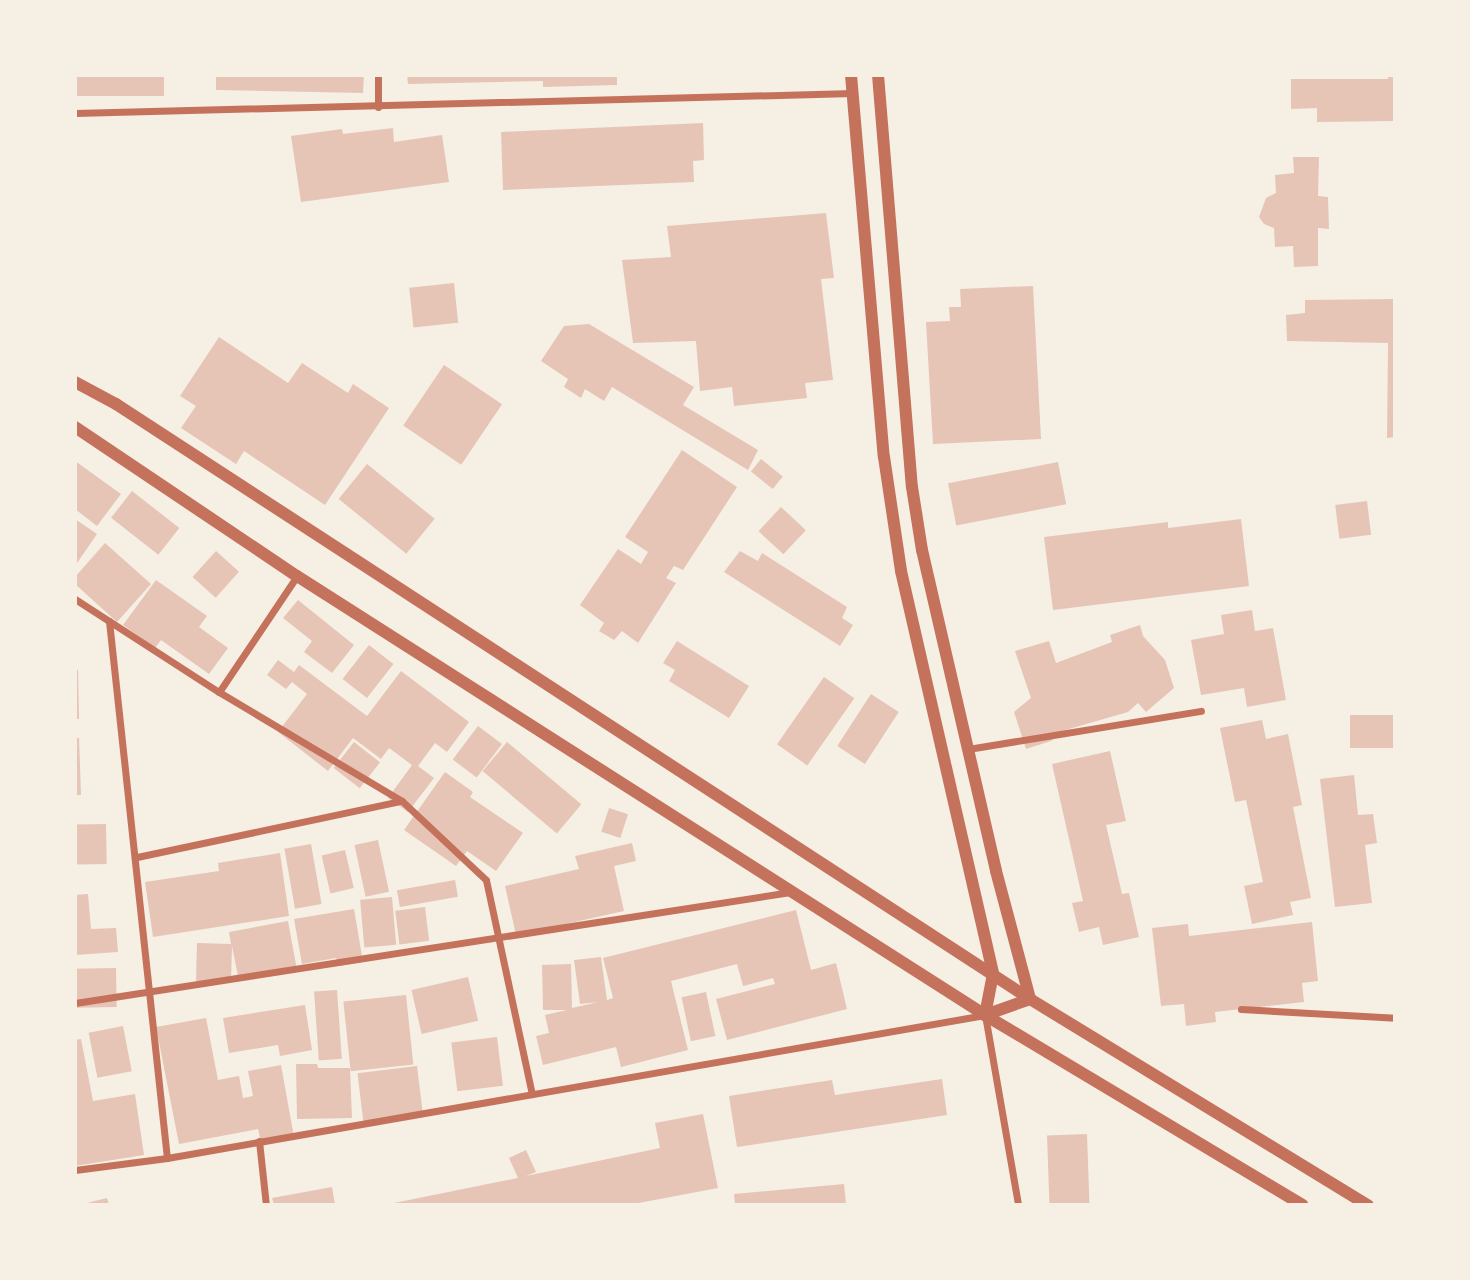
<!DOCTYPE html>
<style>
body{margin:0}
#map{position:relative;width:1470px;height:1280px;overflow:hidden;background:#f6efe4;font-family:Manrope,sans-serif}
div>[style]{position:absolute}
.building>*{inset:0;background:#e6c5b7;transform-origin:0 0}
.minor>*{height:7px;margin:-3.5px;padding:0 3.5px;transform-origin:3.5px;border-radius:3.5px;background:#c5725c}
.tertiary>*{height:12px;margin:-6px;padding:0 6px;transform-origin:6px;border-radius:6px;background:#c5725c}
span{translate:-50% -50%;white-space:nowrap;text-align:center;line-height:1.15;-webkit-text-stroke:5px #f6efe4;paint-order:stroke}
.frame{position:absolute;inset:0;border:77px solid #f6efe4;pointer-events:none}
</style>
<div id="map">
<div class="building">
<i style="left:75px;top:75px;width:89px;height:21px"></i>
<i style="clip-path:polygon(216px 75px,364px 75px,363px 93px,216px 90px)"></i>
<i style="clip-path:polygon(407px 75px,617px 75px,617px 85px,543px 87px,543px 81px,408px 84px)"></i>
<i style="clip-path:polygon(1388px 75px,1395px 75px,1395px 121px,1317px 122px,1317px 108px,1291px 109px,1291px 79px,1388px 79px)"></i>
<i style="clip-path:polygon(703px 123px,704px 160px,693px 161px,694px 182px,503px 190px,501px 132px)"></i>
<i style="clip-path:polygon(393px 128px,394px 142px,442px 135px,449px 182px,301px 202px,291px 136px,342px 129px,343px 134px)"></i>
<i style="clip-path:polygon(1293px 157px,1319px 157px,1318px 196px,1328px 197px,1329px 229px,1318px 228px,1318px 266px,1294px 267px,1293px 246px,1275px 247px,1274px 228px,1264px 224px,1259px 217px,1266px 198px,1276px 193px,1275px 175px,1294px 173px)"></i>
<i style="clip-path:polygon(826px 213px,834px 278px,821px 279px,833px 380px,805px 383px,807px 398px,734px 406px,732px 387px,700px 391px,696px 341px,633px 343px,622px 260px,671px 257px,667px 226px)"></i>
<i style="left:454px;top:283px;width:40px;height:45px;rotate:84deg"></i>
<i style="clip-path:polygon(1033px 286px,1041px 439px,933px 444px,926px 322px,950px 321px,949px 307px,961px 307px,960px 289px)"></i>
<i style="clip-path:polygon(1395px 299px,1395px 437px,1387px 438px,1388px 343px,1287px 341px,1286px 315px,1305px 313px,1305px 300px)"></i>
<i style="clip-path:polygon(589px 324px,694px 387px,683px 405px,758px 450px,748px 470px,612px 387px,604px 401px,585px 389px,581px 398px,564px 387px,568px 379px,541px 361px,564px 326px)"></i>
<i style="clip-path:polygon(219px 337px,288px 383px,302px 363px,348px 393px,353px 384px,389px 408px,325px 505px,244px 451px,236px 464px,181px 428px,196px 406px,180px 396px)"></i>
<i style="left:444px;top:365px;width:70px;height:73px;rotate:34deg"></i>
<i style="clip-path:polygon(682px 450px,737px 487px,683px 570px,674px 566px,666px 578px,676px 583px,638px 643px,622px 631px,614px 640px,599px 631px,604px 623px,580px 605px,618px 549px,641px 564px,648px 552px,625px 537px)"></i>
<i style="left:761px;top:459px;width:28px;height:16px;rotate:39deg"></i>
<i style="clip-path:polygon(75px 461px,121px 494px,97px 526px,75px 509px)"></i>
<i style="left:1058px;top:462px;width:43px;height:112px;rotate:79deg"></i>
<i style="left:367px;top:464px;width:87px;height:45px;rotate:39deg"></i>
<i style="left:132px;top:491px;width:60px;height:34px;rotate:38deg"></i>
<i style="left:1367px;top:501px;width:34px;height:32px;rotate:83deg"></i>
<i style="left:781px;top:507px;width:34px;height:33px;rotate:43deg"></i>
<i style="clip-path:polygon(75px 519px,97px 534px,75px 566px)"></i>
<i style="clip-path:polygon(1241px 519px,1249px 586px,1053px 610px,1044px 537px,1168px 522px,1168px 528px)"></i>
<i style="clip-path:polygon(105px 543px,151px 584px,117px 622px,75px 584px,75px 577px)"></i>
<i style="left:216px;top:551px;width:31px;height:35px;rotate:42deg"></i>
<i style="clip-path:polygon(740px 551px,758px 561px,762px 553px,847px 607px,842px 618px,853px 625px,840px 646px,724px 572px)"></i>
<i style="clip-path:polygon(156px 580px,207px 616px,199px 627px,228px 648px,209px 674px,161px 640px,155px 648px,123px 625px)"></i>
<i style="clip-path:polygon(298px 600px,354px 645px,332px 673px,304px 652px,312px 641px,283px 618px)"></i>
<i style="clip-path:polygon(1252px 610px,1255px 631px,1273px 628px,1286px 700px,1247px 707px,1244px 688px,1201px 695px,1191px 640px,1224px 634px,1221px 615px)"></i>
<i style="clip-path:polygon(1140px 625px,1143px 636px,1165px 660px,1174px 688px,1146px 712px,1138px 703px,1128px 712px,1062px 731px,1051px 741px,1026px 749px,1014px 712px,1031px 698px,1015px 651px,1049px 641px,1056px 663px,1112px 642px,1110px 635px)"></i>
<i style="clip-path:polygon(677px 641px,749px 686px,729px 718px,669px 681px,675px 670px,663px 663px)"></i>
<i style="left:369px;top:645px;width:31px;height:43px;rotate:38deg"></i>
<i style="clip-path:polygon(278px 660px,294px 672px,299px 665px,367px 716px,401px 671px,469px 722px,447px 752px,435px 743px,418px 766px,434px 778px,408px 812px,388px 798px,412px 765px,389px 748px,381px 759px,353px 738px,328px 771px,278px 732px,307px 694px,292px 682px,286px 689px,267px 675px)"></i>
<i style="clip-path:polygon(75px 670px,78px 670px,79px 719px,75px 719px)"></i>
<i style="left:824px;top:677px;width:37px;height:82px;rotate:35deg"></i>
<i style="left:871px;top:694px;width:33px;height:62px;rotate:33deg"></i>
<i style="left:1395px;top:715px;width:33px;height:45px;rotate:90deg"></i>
<i style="clip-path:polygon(1262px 720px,1266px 739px,1288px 734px,1302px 805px,1293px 807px,1311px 898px,1290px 902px,1293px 915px,1252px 924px,1244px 886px,1263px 882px,1246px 800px,1235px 802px,1220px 728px)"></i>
<i style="left:478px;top:726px;width:30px;height:42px;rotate:37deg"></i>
<i style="clip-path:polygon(75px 738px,79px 738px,81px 795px,75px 795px)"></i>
<i style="left:354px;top:742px;width:33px;height:33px;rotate:38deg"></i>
<i style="left:507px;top:742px;width:97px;height:38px;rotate:40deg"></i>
<i style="clip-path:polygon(1110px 751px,1126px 821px,1106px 825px,1122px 894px,1129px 893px,1139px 937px,1103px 945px,1099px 927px,1079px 932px,1072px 903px,1083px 901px,1052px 764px)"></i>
<i style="clip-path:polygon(445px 772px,473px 792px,470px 797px,523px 833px,496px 871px,467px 851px,456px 866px,404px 830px)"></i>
<i style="clip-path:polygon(1354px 775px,1358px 815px,1373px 814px,1377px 843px,1365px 845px,1372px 903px,1335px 907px,1320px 779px)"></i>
<i style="left:609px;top:808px;width:20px;height:25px;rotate:18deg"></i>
<i style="left:106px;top:824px;width:40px;height:31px;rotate:89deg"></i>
<i style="left:378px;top:840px;width:53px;height:24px;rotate:78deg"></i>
<i style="clip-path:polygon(632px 843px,636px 861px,614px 866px,624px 911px,516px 935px,505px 886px,579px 869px,575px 856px)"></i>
<i style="left:311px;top:844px;width:61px;height:27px;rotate:80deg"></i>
<i style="left:345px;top:850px;width:39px;height:24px;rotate:77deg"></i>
<i style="clip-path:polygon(280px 853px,289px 916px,153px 937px,145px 882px,219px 871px,218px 863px)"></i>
<i style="left:455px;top:880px;width:17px;height:59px;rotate:80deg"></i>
<i style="clip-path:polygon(88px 894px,91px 929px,116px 928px,118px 952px,75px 955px,75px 895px)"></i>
<i style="left:392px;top:897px;width:48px;height:32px;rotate:85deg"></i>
<i style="left:425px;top:907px;width:34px;height:30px;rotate:83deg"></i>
<i style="clip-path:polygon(354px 909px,363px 962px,338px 966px,336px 958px,302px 964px,294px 919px)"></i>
<i style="clip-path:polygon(796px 910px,811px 970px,836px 963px,847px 1009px,727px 1040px,716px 999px,775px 984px,773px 978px,743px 986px,737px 964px,671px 981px,688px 1050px,621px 1067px,616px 1047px,543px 1065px,536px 1036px,549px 1033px,545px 1015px,567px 1010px,543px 1010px,542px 965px,571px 964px,572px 1008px,598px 1002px,580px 1004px,574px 960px,601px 957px,607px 1000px,613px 998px,603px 958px)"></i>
<i style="clip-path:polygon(288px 921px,297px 970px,239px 981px,232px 946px,231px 982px,196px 981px,197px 943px,231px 944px,229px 932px)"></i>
<i style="clip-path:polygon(1312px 922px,1318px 981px,1302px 983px,1304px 1002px,1215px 1012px,1216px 1022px,1186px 1026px,1184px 1004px,1161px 1006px,1152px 928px,1188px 924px,1189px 936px)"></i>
<i style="left:116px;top:968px;width:39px;height:41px;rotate:89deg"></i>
<i style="left:468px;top:977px;width:45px;height:58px;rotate:77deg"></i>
<i style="left:337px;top:990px;width:69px;height:23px;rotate:86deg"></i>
<i style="left:706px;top:992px;width:45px;height:25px;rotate:78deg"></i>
<i style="left:406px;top:995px;width:70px;height:63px;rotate:84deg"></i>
<i style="clip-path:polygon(305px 1005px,312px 1050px,280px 1056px,278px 1045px,229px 1053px,223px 1018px)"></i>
<i style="clip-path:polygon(206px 1018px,218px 1080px,239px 1076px,243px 1098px,253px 1096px,248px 1071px,281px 1065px,294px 1137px,261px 1143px,258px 1129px,179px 1144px,156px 1027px)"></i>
<i style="left:123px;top:1026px;width:46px;height:35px;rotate:79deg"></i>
<i style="left:497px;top:1037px;width:49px;height:46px;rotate:83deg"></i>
<i style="clip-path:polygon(81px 1039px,93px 1101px,135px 1094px,144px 1155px,75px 1166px,75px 1040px)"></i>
<i style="clip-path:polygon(296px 1064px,317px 1064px,318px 1068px,350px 1068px,352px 1118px,297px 1119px)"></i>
<i style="left:417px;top:1066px;width:50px;height:60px;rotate:83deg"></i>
<i style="clip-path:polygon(942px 1079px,947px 1115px,737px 1147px,729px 1096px,832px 1080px,835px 1095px)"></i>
<i style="clip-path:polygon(703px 1114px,718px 1188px,628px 1205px,384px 1205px,518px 1178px,509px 1158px,526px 1150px,536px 1172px,526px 1176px,660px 1148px,655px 1123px)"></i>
<i style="left:1087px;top:1134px;width:71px;height:40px;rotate:88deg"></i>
<i style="clip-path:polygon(844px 1184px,846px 1205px,735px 1205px,734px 1194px)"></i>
<i style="clip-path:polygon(332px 1187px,335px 1205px,274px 1205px,272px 1198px)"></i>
<i style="clip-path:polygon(107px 1198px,109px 1205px,83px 1205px,83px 1204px)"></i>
</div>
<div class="minor">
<i style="left:378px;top:75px;width:32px;rotate:90deg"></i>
<i style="left:75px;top:113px;width:778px;rotate:-1.47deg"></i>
<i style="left:75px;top:599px;width:171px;rotate:32.9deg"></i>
<i style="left:219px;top:692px;width:213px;rotate:30.8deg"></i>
<i style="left:402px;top:801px;width:115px;rotate:43.2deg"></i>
<i style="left:486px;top:880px;width:219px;rotate:77.9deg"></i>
<i style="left:109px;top:621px;width:540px;rotate:83.84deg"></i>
<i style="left:219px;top:692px;width:140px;rotate:-56.1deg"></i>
<i style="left:968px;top:749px;width:236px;rotate:-9.3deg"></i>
<i style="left:137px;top:857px;width:270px;rotate:-12deg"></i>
<i style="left:75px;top:1003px;width:724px;rotate:-8.82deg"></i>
<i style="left:1241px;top:1009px;width:154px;rotate:3.3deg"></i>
<i style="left:259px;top:1141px;width:64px;rotate:83.8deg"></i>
<i style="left:75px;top:1170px;width:93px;rotate:-7.4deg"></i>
<i style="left:167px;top:1158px;width:830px;rotate:-9.92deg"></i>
<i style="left:985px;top:1015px;width:193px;rotate:80.1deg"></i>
</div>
<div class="tertiary">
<i style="left:851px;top:75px;width:383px;rotate:85.1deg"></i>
<i style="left:884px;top:457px;width:115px;rotate:81.5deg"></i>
<i style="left:901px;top:571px;width:413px;rotate:77.1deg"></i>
<i style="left:993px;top:974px;width:42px;rotate:101deg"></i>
<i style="left:878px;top:75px;width:413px;rotate:85.3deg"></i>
<i style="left:912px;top:487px;width:64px;rotate:81deg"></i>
<i style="left:922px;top:550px;width:329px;rotate:77deg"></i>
<i style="left:996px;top:871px;width:132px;rotate:75.1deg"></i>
<i style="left:1030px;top:999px;width:48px;rotate:160.4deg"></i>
<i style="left:75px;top:382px;width:47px;rotate:28.2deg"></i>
<i style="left:116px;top:404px;width:1091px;rotate:33.06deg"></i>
<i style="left:1030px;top:999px;width:396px;rotate:31.4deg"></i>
<i style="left:75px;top:427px;width:267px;rotate:33.9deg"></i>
<i style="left:297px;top:576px;width:816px;rotate:32.54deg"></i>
<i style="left:985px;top:1015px;width:370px;rotate:30.9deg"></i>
</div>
<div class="frame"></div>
</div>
